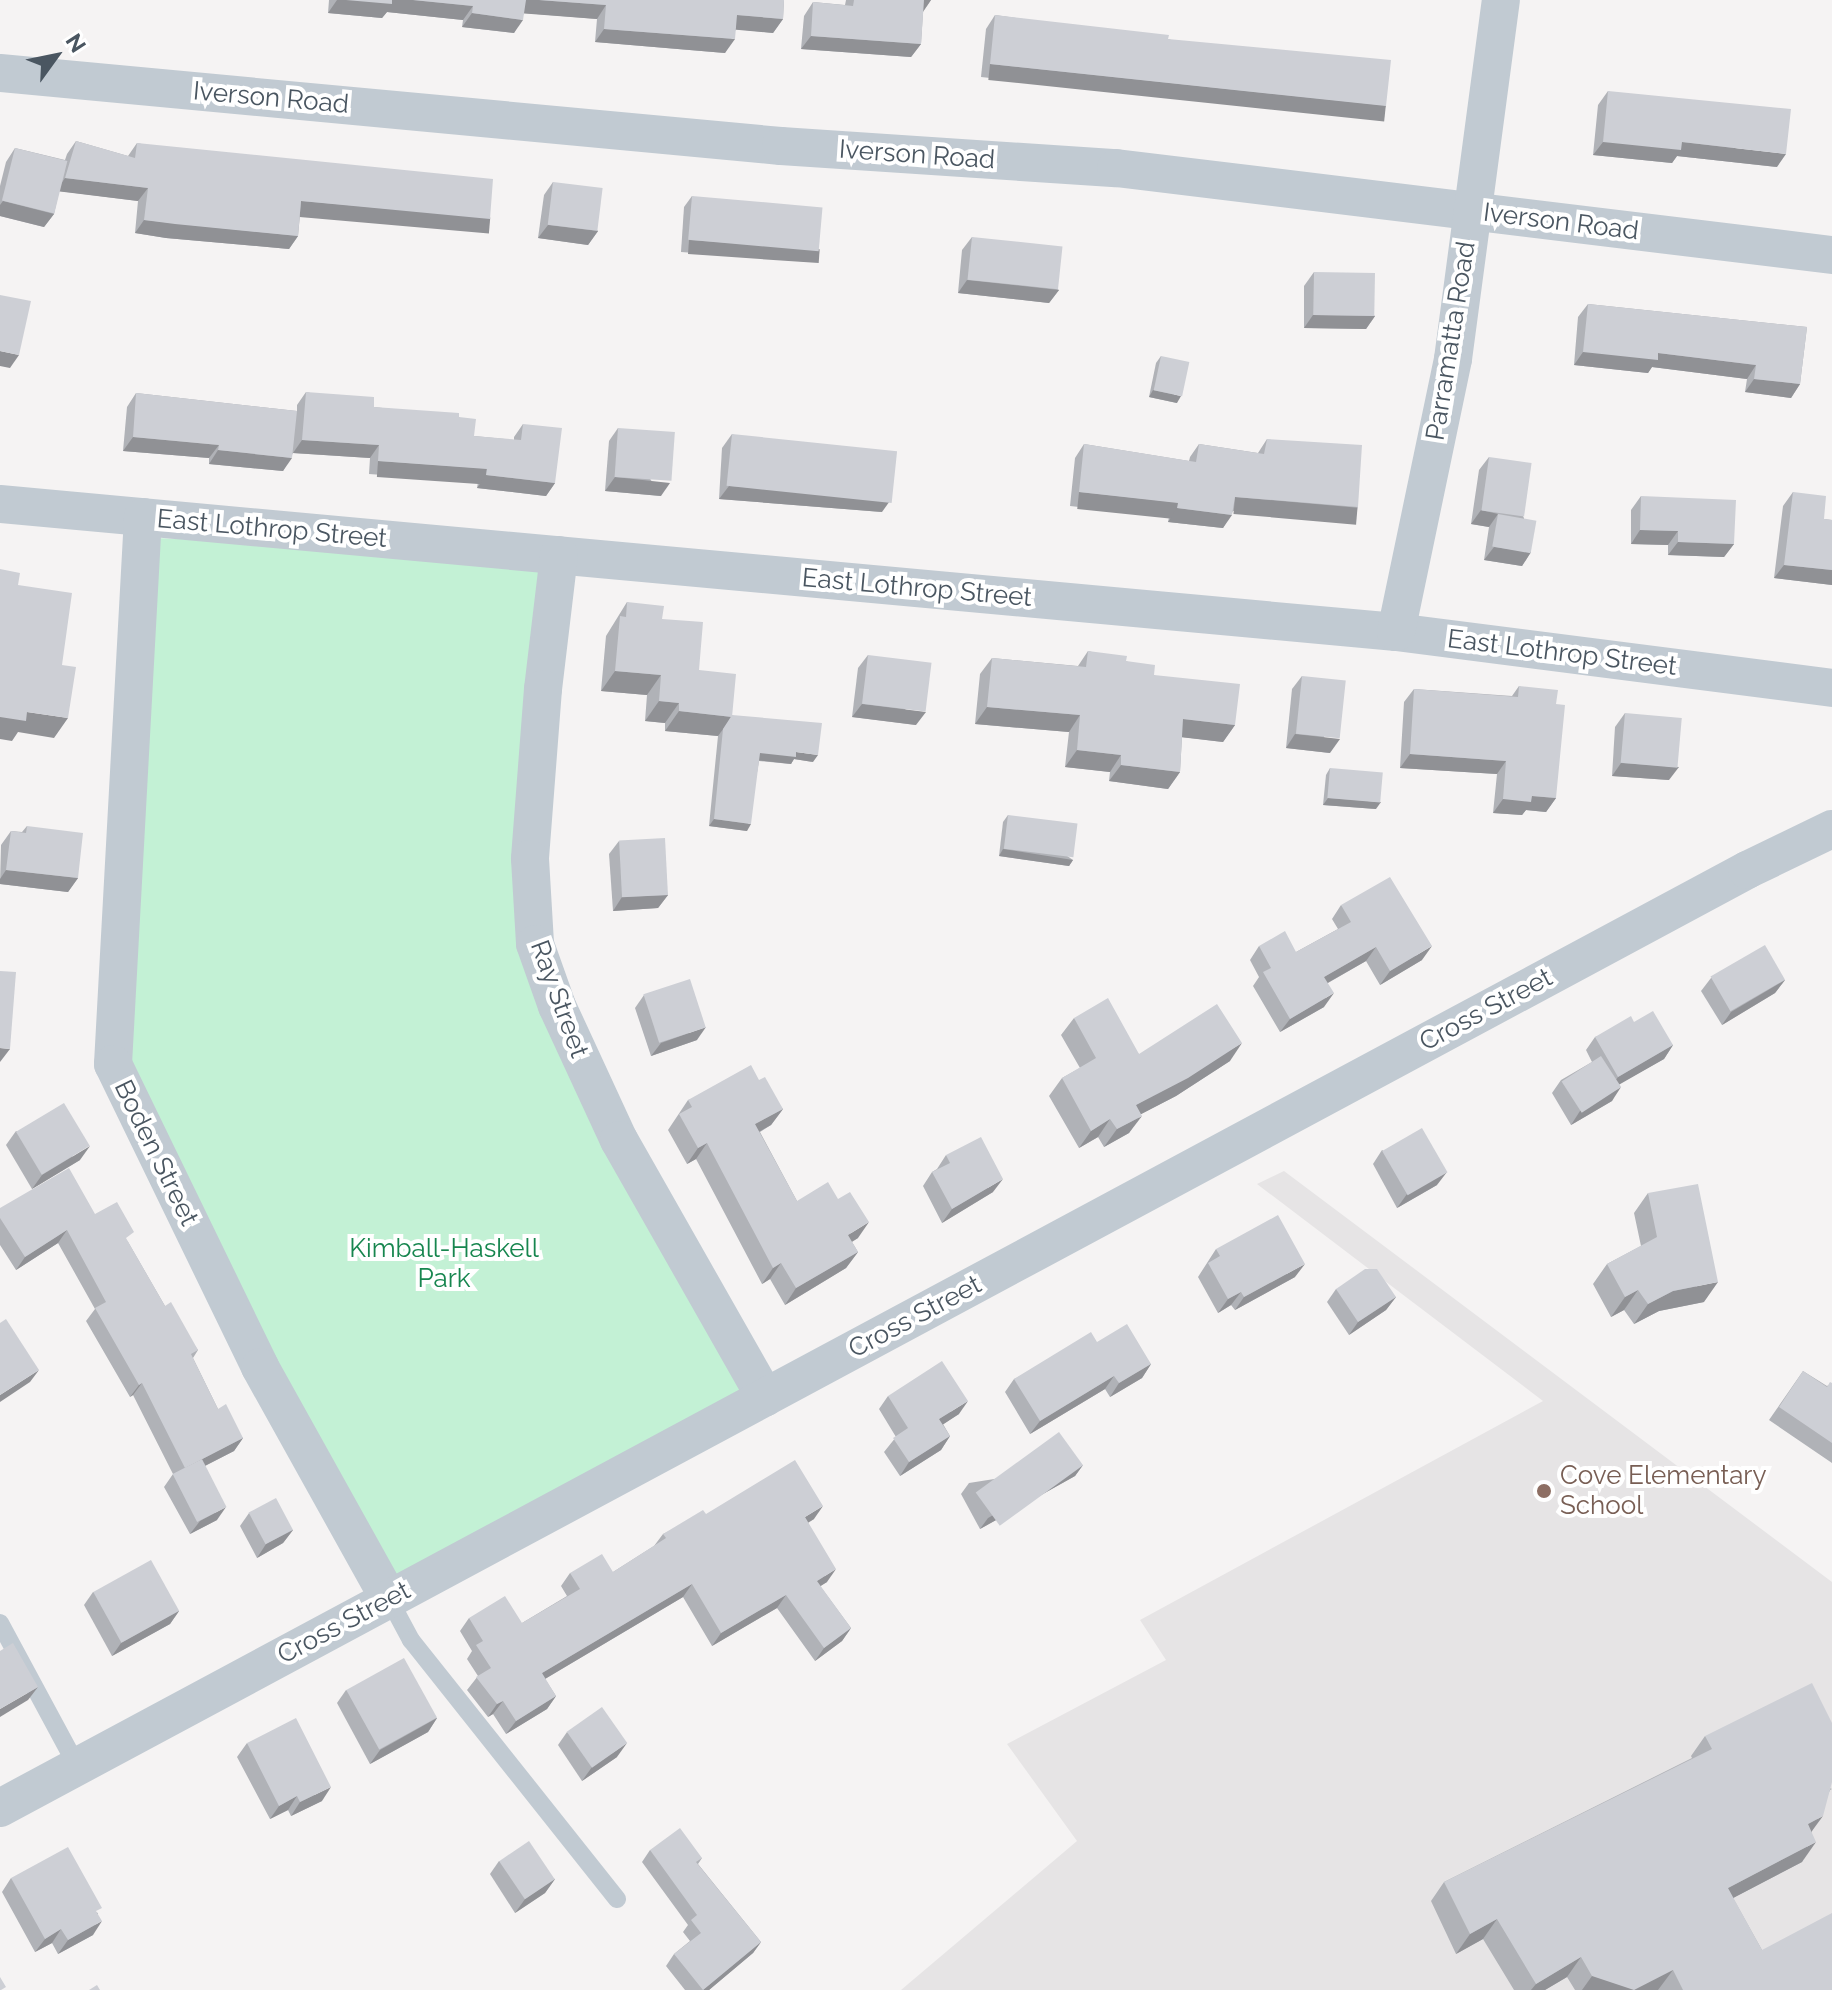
<!DOCTYPE html>
<style>
body{margin:0}
#map{position:relative;width:1832px;height:1990px;overflow:hidden;background:#f5f3f3;font-family:Raleway,sans-serif}
div>[style]{position:absolute}
.education>*{inset:0;background:#e6e4e5}
.green>*{inset:0;background:#c3f1d5}
.service>*{height:18px;margin:-9px;padding:0 9px;transform-origin:9px;border-radius:9px;background:#c1cad2}
.minor>*{height:38px;margin:-19px;padding:0 19px;transform-origin:19px;border-radius:19px;background:#c1cad2}
.wall>*{inset:0;background:#b0b2b7}
.shaded-wall>*{inset:0;background:#909195;transform-origin:0 0}
.building>*{inset:0;background:#cdcfd5;transform-origin:0 0}
.dots>*{width:22px;height:22px;translate:-50% -50%;box-sizing:border-box;border:4px solid #fff;border-radius:50%}
span{translate:-50% -50%;white-space:nowrap;text-align:center;line-height:1.15;-webkit-text-stroke:8px #fff;paint-order:stroke}
.street-label{font-size:26px;color:#4a5661}
.park-label{font-size:26px;color:#17864f}
.education-label{font-size:26px;color:#785e54}
.left{translate:0 -50%;text-align:left}
.north{position:absolute;left:16px;top:16px;width:80px;height:80px;-webkit-text-stroke:6px #fff;paint-order:stroke;rotate:57deg;font-size:22px;font-weight:700;line-height:32px;text-align:center;color:#4a5661}
.north::after{content:'';display:block;margin:auto;width:28px;height:36px;background:#4a5661;clip-path:polygon(50% 0,100% 100%,50% 72%,0 100%)}
</style>
<div id="map">
<div class="education">
<i style="clip-path:polygon(1284px 1171px,1832px 1582px,1832px 1990px,901px 1990px,1077px 1841px,1007px 1744px,1166px 1660px,1140px 1620px,1543px 1401px,1257px 1184px)"></i>
</div>
<div class="green">
<i style="clip-path:polygon(132px 537px,559px 555px,530px 859px,557px 1006px,765px 1397px,389px 1599px,113px 1064px)"></i>
</div>
<div class="service">
<i style="left:389px;top:1599px;width:47px;rotate:61.8deg"></i>
<i style="left:411px;top:1640px;width:331px;rotate:51.5deg"></i>
<i style="left:0;top:1623px;width:162px;rotate:61.7deg"></i>
</div>
<div class="minor">
<i style="left:0;top:73px;width:784px;rotate:5.34deg"></i>
<i style="left:781px;top:146px;width:336px;rotate:3.8deg"></i>
<i style="left:1116px;top:168px;width:721px;rotate:6.93deg"></i>
<i style="left:0;top:504px;width:1402px;rotate:5.24deg"></i>
<i style="left:1396px;top:632px;width:440px;rotate:7.3deg"></i>
<i style="left:143px;top:517px;width:548px;rotate:93.14deg"></i>
<i style="left:113px;top:1064px;width:337px;rotate:64.1deg"></i>
<i style="left:260px;top:1367px;width:265px;rotate:60.9deg"></i>
<i style="left:559px;top:555px;width:135px;rotate:96.8deg"></i>
<i style="left:543px;top:689px;width:170px;rotate:94.4deg"></i>
<i style="left:530px;top:859px;width:85px;rotate:86.6deg"></i>
<i style="left:535px;top:944px;width:66px;rotate:70.5deg"></i>
<i style="left:557px;top:1006px;width:148px;rotate:65.2deg"></i>
<i style="left:619px;top:1140px;width:296px;rotate:60.4deg"></i>
<i style="left:1396px;top:632px;width:279px;rotate:-78.2deg"></i>
<i style="left:1453px;top:359px;width:362px;rotate:-82.4deg"></i>
<i style="left:0;top:1808px;width:1983px;rotate:-28.23deg"></i>
<i style="left:1747px;top:870px;width:94px;rotate:-25.8deg"></i>
</div>
<div class="wall">
<i style="clip-path:polygon(329px 0,784px 0,783px 19px,773px 33px,736px 29px,725px 53px,595px 42px,597px 19px,524px 13px,514px 33px,462px 27px,463px 20px,387px 12px,382px 18px,328px 13px)"></i>
<i style="clip-path:polygon(846px 0,931px 0,923px 12px,921px 44px,911px 57px,801px 49px,804px 16px,813px 2px,845px 5px)"></i>
<i style="clip-path:polygon(995px 15px,1168px 39px,1386px 106px,1377px 119px,981px 77px,986px 29px)"></i>
<i style="clip-path:polygon(1608px 91px,1777px 167px,1677px 156px,1672px 163px,1593px 155px,1598px 105px)"></i>
<i style="clip-path:polygon(76px 141px,128px 156px,137px 143px,490px 219px,481px 232px,300px 215px,298px 236px,289px 249px,166px 238px,135px 233px,138px 201px,59px 191px,54px 214px,44px 227px,0 216px,0 186px,6px 162px,15px 148px,65px 160px,67px 154px)"></i>
<i style="clip-path:polygon(553px 182px,598px 231px,588px 245px,538px 238px,544px 195px)"></i>
<i style="clip-path:polygon(692px 196px,812px 262px,681px 252px,684px 207px)"></i>
<i style="clip-path:polygon(972px 237px,1059px 290px,1049px 303px,958px 293px,962px 250px)"></i>
<i style="clip-path:polygon(1314px 272px,1375px 316px,1366px 329px,1304px 328px,1304px 286px)"></i>
<i style="clip-path:polygon(1588px 304px,1807px 327px,1800px 384px,1791px 398px,1745px 392px,1747px 379px,1652px 367px,1648px 373px,1574px 365px,1578px 317px)"></i>
<i style="clip-path:polygon(1161px 356px,1177px 403px,1149px 397px,1156px 363px)"></i>
<i style="clip-path:polygon(306px 392px,374px 407px,459px 417px,474px 436px,514px 440px,514px 437px,523px 424px,555px 483px,546px 496px,477px 488px,478px 482px,369px 474px,370px 458px,293px 453px,283px 471px,209px 464px,209px 458px,123px 451px,127px 407px,136px 393px,297px 411px,297px 405px)"></i>
<i style="clip-path:polygon(618px 428px,661px 496px,605px 491px,609px 441px)"></i>
<i style="clip-path:polygon(732px 434px,882px 512px,719px 499px,722px 448px)"></i>
<i style="clip-path:polygon(1267px 439px,1358px 507px,1348px 521px,1233px 511px,1223px 528px,1168px 522px,1169px 517px,1070px 506px,1075px 458px,1084px 444px,1189px 461px,1190px 457px,1199px 444px,1258px 453px)"></i>
<i style="clip-path:polygon(1489px 457px,1524px 518px,1531px 552px,1522px 566px,1484px 560px,1489px 527px,1471px 524px,1479px 470px)"></i>
<i style="clip-path:polygon(1793px 492px,1824px 519px,1832px 520px,1832px 585px,1774px 578px,1783px 506px)"></i>
<i style="clip-path:polygon(1641px 496px,1734px 544px,1724px 557px,1668px 555px,1668px 545px,1631px 544px,1631px 510px)"></i>
<i style="clip-path:polygon(627px 602px,662px 619px,732px 715px,813px 762px,794px 759px,791px 764px,759px 761px,747px 831px,709px 826px,718px 736px,665px 731px,665px 723px,645px 721px,647px 695px,601px 691px,606px 636px)"></i>
<i style="clip-path:polygon(1088px 651px,1126px 661px,1154px 675px,1235px 725px,1223px 742px,1182px 737px,1180px 772px,1168px 789px,1109px 781px,1110px 772px,1065px 767px,1069px 732px,975px 724px,980px 674px,992px 658px,1078px 666px)"></i>
<i style="clip-path:polygon(868px 655px,916px 725px,852px 717px,858px 668px)"></i>
<i style="clip-path:polygon(1302px 676px,1330px 753px,1286px 748px,1292px 689px)"></i>
<i style="clip-path:polygon(1519px 686px,1556px 704px,1556px 798px,1546px 812px,1526px 810px,1522px 815px,1493px 813px,1497px 774px,1400px 768px,1404px 702px,1414px 689px,1512px 696px)"></i>
<i style="clip-path:polygon(1625px 713px,1669px 780px,1612px 776px,1615px 727px)"></i>
<i style="clip-path:polygon(1330px 768px,1376px 809px,1323px 805px,1326px 775px)"></i>
<i style="clip-path:polygon(1008px 815px,1073px 860px,1069px 866px,999px 856px,1003px 822px)"></i>
<i style="clip-path:polygon(27px 826px,78px 878px,68px 892px,0 884px,1px 845px,11px 831px,22px 832px)"></i>
<i style="clip-path:polygon(619px 841px,668px 895px,658px 908px,613px 911px,609px 854px)"></i>
<i style="clip-path:polygon(1341px 905px,1422px 960px,1380px 985px,1366px 961px,1328px 983px,1324px 1007px,1280px 1032px,1253px 986px,1259px 977px,1250px 960px,1259px 946px,1296px 952px,1338px 929px,1332px 919px)"></i>
<i style="clip-path:polygon(1711px 978px,1785px 980px,1775px 993px,1722px 1025px,1701px 991px)"></i>
<i style="clip-path:polygon(644px 995px,697px 1040px,651px 1056px,635px 1008px)"></i>
<i style="clip-path:polygon(1074px 1018px,1139px 1054px,1230px 1061px,1176px 1096px,1141px 1114px,1129px 1133px,1104px 1147px,1098px 1137px,1079px 1148px,1049px 1096px,1062px 1078px,1080px 1068px,1061px 1035px)"></i>
<i style="clip-path:polygon(1634px 1022px,1673px 1045px,1664px 1059px,1619px 1084px,1612px 1101px,1571px 1125px,1552px 1093px,1561px 1080px,1592px 1062px,1586px 1050px,1595px 1037px)"></i>
<i style="clip-path:polygon(759px 1080px,783px 1109px,771px 1125px,760px 1132px,797px 1201px,858px 1238px,852px 1242px,858px 1252px,846px 1268px,785px 1305px,770px 1279px,762px 1284px,696px 1159px,687px 1164px,668px 1130px,688px 1100px)"></i>
<i style="clip-path:polygon(16px 1131px,80px 1160px,32px 1189px,6px 1145px)"></i>
<i style="clip-path:polygon(1382px 1150px,1437px 1185px,1397px 1208px,1373px 1164px)"></i>
<i style="clip-path:polygon(946px 1155px,993px 1192px,942px 1223px,923px 1186px,932px 1172px,937px 1169px)"></i>
<i style="clip-path:polygon(1648px 1193px,1704px 1302px,1659px 1311px,1634px 1324px,1624px 1310px,1611px 1317px,1593px 1284px,1607px 1264px,1641px 1246px,1634px 1213px)"></i>
<i style="clip-path:polygon(0 1208px,95px 1214px,128px 1242px,165px 1306px,198px 1350px,193px 1358px,218px 1409px,243px 1438px,234px 1451px,205px 1466px,217px 1520px,190px 1534px,164px 1487px,173px 1474px,133px 1395px,130px 1397px,86px 1321px,95px 1309px,58px 1243px,16px 1270px,0 1245px)"></i>
<i style="clip-path:polygon(1216px 1249px,1295px 1277px,1235px 1310px,1231px 1305px,1218px 1313px,1198px 1277px)"></i>
<i style="clip-path:polygon(1336px 1289px,1396px 1297px,1386px 1310px,1349px 1335px,1327px 1302px)"></i>
<i style="clip-path:polygon(1097px 1342px,1151px 1364px,1142px 1378px,1110px 1397px,1105px 1389px,1030px 1434px,1005px 1392px,1014px 1379px)"></i>
<i style="clip-path:polygon(1803px 1371px,1827px 1386px,1832px 1383px,1832px 1463px,1769px 1420px)"></i>
<i style="clip-path:polygon(888px 1396px,959px 1414px,943px 1424px,950px 1436px,941px 1450px,900px 1476px,884px 1452px,896px 1437px,879px 1409px)"></i>
<i style="clip-path:polygon(1083px 1465px,1075px 1476px,980px 1529px,961px 1494px,969px 1483px)"></i>
<i style="clip-path:polygon(249px 1513px,293px 1530px,283px 1543px,257px 1558px,240px 1526px)"></i>
<i style="clip-path:polygon(706px 1514px,814px 1519px,808px 1523px,827px 1582px,820px 1586px,851px 1628px,842px 1641px,815px 1661px,777px 1608px,712px 1646px,683px 1597px,545px 1679px,556px 1696px,547px 1709px,506px 1734px,493px 1714px,488px 1717px,467px 1690px,478px 1676px,467px 1659px,472px 1651px,460px 1631px,469px 1618px,522px 1623px,567px 1596px,561px 1586px,570px 1573px,613px 1572px,654px 1546px,663px 1534px)"></i>
<i style="clip-path:polygon(93px 1592px,179px 1611px,170px 1624px,112px 1656px,84px 1605px)"></i>
<i style="clip-path:polygon(346px 1690px,437px 1718px,428px 1732px,370px 1764px,337px 1703px)"></i>
<i style="clip-path:polygon(567px 1732px,617px 1757px,582px 1781px,558px 1745px)"></i>
<i style="clip-path:polygon(1705px 1736px,1832px 1789px,1830px 1790px,1812px 1831px,1802px 1862px,1733px 1898px,1762px 1950px,1832px 1990px,1575px 1990px,1567px 1977px,1545px 1990px,1514px 1990px,1483px 1939px,1456px 1954px,1431px 1901px,1444px 1882px,1692px 1758px,1691px 1756px)"></i>
<i style="clip-path:polygon(247px 1743px,322px 1801px,291px 1816px,288px 1810px,270px 1819px,237px 1757px)"></i>
<i style="clip-path:polygon(650px 1850px,702px 1858px,698px 1864px,761px 1942px,753px 1953px,709px 1990px,685px 1990px,666px 1966px,674px 1954px,690px 1941px,683px 1932px,688px 1925px,642px 1862px)"></i>
<i style="clip-path:polygon(499px 1861px,555px 1879px,545px 1893px,515px 1913px,490px 1874px)"></i>
<i style="clip-path:polygon(11px 1878px,98px 1913px,93px 1935px,58px 1954px,52px 1943px,35px 1952px,2px 1892px)"></i>
</div>
<div class="shaded-wall">
<i style="clip-path:polygon(337px 0,413px 0,473px 6px,463px 20px,387px 12px,382px 18px,328px 13px)"></i>
<i style="clip-path:polygon(526px 0,539px 0,606px 5px,597px 19px,518px 13px)"></i>
<i style="clip-path:polygon(923px 0,931px 0,922px 13px)"></i>
<i style="clip-path:polygon(472px 13px,523px 20px,514px 33px,462px 27px)"></i>
<i style="clip-path:polygon(737px 15px,783px 19px,773px 33px,728px 29px)"></i>
<i style="clip-path:polygon(604px 29px,735px 39px,725px 53px,595px 42px)"></i>
<i style="clip-path:polygon(811px 36px,921px 44px,911px 57px,801px 49px)"></i>
<i style="left:990px;top:64px;width:398px;height:16px;rotate:6deg"></i>
<i style="clip-path:polygon(1603px 142px,1682px 142px,1786px 154px,1777px 167px,1677px 156px,1672px 163px,1593px 155px)"></i>
<i style="clip-path:polygon(65px 178px,148px 188px,138px 201px,56px 191px)"></i>
<i style="clip-path:polygon(3px 201px,54px 214px,44px 227px,0 216px,0 205px)"></i>
<i style="left:301px;top:201px;width:190px;height:16px;rotate:5deg"></i>
<i style="clip-path:polygon(144px 220px,298px 236px,289px 249px,166px 238px,135px 233px)"></i>
<i style="clip-path:polygon(548px 225px,598px 231px,588px 245px,538px 238px)"></i>
<i style="left:689px;top:240px;width:131px;height:14px;rotate:4deg"></i>
<i style="clip-path:polygon(967px 280px,1059px 290px,1049px 303px,958px 293px)"></i>
<i style="clip-path:polygon(1313px 315px,1375px 316px,1366px 329px,1304px 328px)"></i>
<i style="clip-path:polygon(0 351px,19px 355px,10px 368px,0 366px)"></i>
<i style="clip-path:polygon(1583px 352px,1658px 353px,1756px 365px,1747px 379px,1652px 367px,1648px 373px,1574px 365px)"></i>
<i style="clip-path:polygon(1754px 379px,1800px 384px,1791px 398px,1745px 392px)"></i>
<i style="clip-path:polygon(1153px 390px,1181px 396px,1177px 403px,1149px 397px)"></i>
<i style="clip-path:polygon(133px 437px,219px 445px,209px 458px,123px 451px)"></i>
<i style="clip-path:polygon(302px 440px,379px 445px,370px 458px,293px 453px)"></i>
<i style="clip-path:polygon(218px 450px,292px 458px,283px 471px,209px 464px)"></i>
<i style="left:378px;top:461px;width:109px;height:16px;rotate:4deg"></i>
<i style="clip-path:polygon(486px 475px,555px 483px,546px 496px,477px 488px)"></i>
<i style="clip-path:polygon(615px 477px,670px 483px,661px 496px,605px 491px)"></i>
<i style="clip-path:polygon(729px 486px,892px 498px,882px 512px,719px 499px)"></i>
<i style="left:1079px;top:492px;width:100px;height:17px;rotate:6deg"></i>
<i style="left:1235px;top:497px;width:123px;height:17px;rotate:5deg"></i>
<i style="clip-path:polygon(1177px 508px,1232px 515px,1223px 528px,1168px 522px)"></i>
<i style="clip-path:polygon(1481px 510px,1498px 514px,1489px 527px,1471px 524px)"></i>
<i style="clip-path:polygon(1640px 530px,1678px 531px,1668px 545px,1631px 544px)"></i>
<i style="clip-path:polygon(1678px 542px,1734px 544px,1724px 557px,1668px 555px)"></i>
<i style="clip-path:polygon(1494px 547px,1531px 552px,1522px 566px,1484px 560px)"></i>
<i style="clip-path:polygon(1784px 565px,1832px 570px,1832px 585px,1774px 578px)"></i>
<i style="clip-path:polygon(615px 671px,661px 675px,647px 695px,601px 691px)"></i>
<i style="clip-path:polygon(659px 701px,679px 703px,665px 723px,645px 721px)"></i>
<i style="clip-path:polygon(862px 704px,926px 712px,916px 725px,852px 717px)"></i>
<i style="clip-path:polygon(987px 707px,1080px 715px,1069px 732px,975px 724px)"></i>
<i style="clip-path:polygon(679px 711px,732px 717px,718px 736px,665px 731px)"></i>
<i style="clip-path:polygon(27px 712px,68px 718px,54px 738px,18px 732px,12px 741px,0 739px,0 717px)"></i>
<i style="clip-path:polygon(1183px 719px,1235px 725px,1223px 742px,1171px 736px)"></i>
<i style="clip-path:polygon(1295px 734px,1340px 739px,1330px 753px,1286px 748px)"></i>
<i style="clip-path:polygon(1077px 750px,1121px 755px,1110px 772px,1065px 767px)"></i>
<i style="clip-path:polygon(796px 752px,818px 755px,813px 762px,794px 759px,791px 764px,755px 760px,760px 753px)"></i>
<i style="clip-path:polygon(1410px 754px,1506px 761px,1497px 774px,1400px 768px)"></i>
<i style="clip-path:polygon(1621px 763px,1679px 767px,1669px 780px,1612px 776px)"></i>
<i style="clip-path:polygon(1121px 765px,1180px 772px,1168px 789px,1109px 781px)"></i>
<i style="clip-path:polygon(1532px 796px,1556px 798px,1546px 812px,1526px 810px,1522px 815px,1493px 813px,1503px 799px)"></i>
<i style="clip-path:polygon(1328px 798px,1381px 802px,1376px 809px,1323px 805px)"></i>
<i style="clip-path:polygon(714px 819px,751px 824px,747px 831px,709px 826px)"></i>
<i style="clip-path:polygon(1003px 849px,1073px 860px,1069px 866px,999px 856px)"></i>
<i style="clip-path:polygon(6px 870px,78px 878px,68px 892px,0 884px,0 879px)"></i>
<i style="clip-path:polygon(668px 895px,658px 908px,613px 911px,622px 897px)"></i>
<i style="clip-path:polygon(1432px 946px,1422px 960px,1380px 985px,1390px 971px)"></i>
<i style="clip-path:polygon(1376px 947px,1366px 961px,1315px 990px,1324px 977px)"></i>
<i style="clip-path:polygon(1785px 980px,1775px 993px,1722px 1025px,1731px 1012px)"></i>
<i style="clip-path:polygon(1334px 993px,1324px 1007px,1280px 1032px,1290px 1019px)"></i>
<i style="clip-path:polygon(706px 1027px,697px 1040px,651px 1056px,661px 1043px)"></i>
<i style="clip-path:polygon(1242px 1043px,1230px 1061px,1176px 1096px,1124px 1123px,1136px 1105px)"></i>
<i style="clip-path:polygon(1673px 1045px,1664px 1059px,1608px 1091px,1618px 1077px)"></i>
<i style="clip-path:polygon(0 1048px,10px 1049px,0 1062px)"></i>
<i style="clip-path:polygon(1621px 1087px,1612px 1101px,1571px 1125px,1580px 1111px)"></i>
<i style="clip-path:polygon(783px 1109px,771px 1125px,744px 1140px,755px 1124px)"></i>
<i style="clip-path:polygon(1142px 1116px,1129px 1133px,1104px 1147px,1117px 1129px)"></i>
<i style="clip-path:polygon(1110px 1119px,1098px 1137px,1079px 1148px,1091px 1131px)"></i>
<i style="clip-path:polygon(707px 1143px,696px 1159px,687px 1164px,698px 1148px)"></i>
<i style="clip-path:polygon(90px 1146px,80px 1160px,32px 1189px,42px 1175px)"></i>
<i style="clip-path:polygon(1447px 1172px,1437px 1185px,1397px 1208px,1407px 1194px)"></i>
<i style="clip-path:polygon(1003px 1179px,993px 1192px,942px 1223px,952px 1209px)"></i>
<i style="clip-path:polygon(869px 1222px,858px 1238px,836px 1251px,848px 1235px)"></i>
<i style="clip-path:polygon(67px 1230px,58px 1243px,16px 1270px,25px 1257px)"></i>
<i style="clip-path:polygon(858px 1252px,846px 1268px,785px 1305px,796px 1288px)"></i>
<i style="clip-path:polygon(781px 1263px,770px 1279px,762px 1284px,773px 1268px)"></i>
<i style="clip-path:polygon(1305px 1264px,1295px 1277px,1235px 1310px,1244px 1297px)"></i>
<i style="clip-path:polygon(1718px 1282px,1704px 1302px,1659px 1311px,1634px 1324px,1648px 1304px,1673px 1291px)"></i>
<i style="clip-path:polygon(1638px 1290px,1624px 1310px,1611px 1317px,1625px 1297px)"></i>
<i style="clip-path:polygon(1241px 1292px,1231px 1305px,1218px 1313px,1228px 1299px)"></i>
<i style="clip-path:polygon(1396px 1297px,1386px 1310px,1349px 1335px,1358px 1322px)"></i>
<i style="clip-path:polygon(1151px 1364px,1142px 1378px,1110px 1397px,1119px 1383px)"></i>
<i style="clip-path:polygon(39px 1370px,30px 1382px,0 1402px,0 1395px)"></i>
<i style="clip-path:polygon(1114px 1376px,1105px 1389px,1030px 1434px,1040px 1421px)"></i>
<i style="clip-path:polygon(142px 1383px,133px 1395px,130px 1397px,139px 1385px)"></i>
<i style="clip-path:polygon(968px 1401px,959px 1414px,930px 1433px,939px 1419px)"></i>
<i style="clip-path:polygon(950px 1436px,941px 1450px,900px 1476px,909px 1462px)"></i>
<i style="clip-path:polygon(243px 1438px,234px 1451px,177px 1480px,185px 1468px)"></i>
<i style="clip-path:polygon(1083px 1465px,1075px 1476px,980px 1529px,988px 1518px)"></i>
<i style="clip-path:polygon(823px 1506px,814px 1519px,795px 1530px,805px 1517px)"></i>
<i style="clip-path:polygon(226px 1507px,217px 1520px,190px 1534px,200px 1521px)"></i>
<i style="clip-path:polygon(293px 1530px,283px 1543px,257px 1558px,266px 1544px)"></i>
<i style="clip-path:polygon(836px 1569px,827px 1582px,808px 1594px,817px 1581px)"></i>
<i style="clip-path:polygon(692px 1584px,683px 1597px,533px 1686px,542px 1673px)"></i>
<i style="clip-path:polygon(786px 1595px,777px 1608px,712px 1646px,721px 1633px)"></i>
<i style="clip-path:polygon(179px 1611px,170px 1624px,112px 1656px,121px 1643px)"></i>
<i style="clip-path:polygon(851px 1628px,842px 1641px,815px 1661px,824px 1648px)"></i>
<i style="clip-path:polygon(38px 1687px,28px 1700px,0 1717px,0 1709px)"></i>
<i style="clip-path:polygon(556px 1696px,547px 1709px,506px 1734px,516px 1721px)"></i>
<i style="clip-path:polygon(503px 1701px,493px 1714px,488px 1717px,497px 1704px)"></i>
<i style="clip-path:polygon(437px 1718px,428px 1732px,370px 1764px,380px 1750px)"></i>
<i style="clip-path:polygon(627px 1743px,617px 1757px,582px 1781px,592px 1767px)"></i>
<i style="clip-path:polygon(331px 1787px,322px 1801px,291px 1816px,300px 1802px)"></i>
<i style="clip-path:polygon(297px 1796px,288px 1810px,270px 1819px,279px 1806px)"></i>
<i style="clip-path:polygon(1823px 1816px,1809px 1835px,1808px 1824px)"></i>
<i style="clip-path:polygon(1816px 1842px,1802px 1862px,1714px 1908px,1728px 1888px)"></i>
<i style="clip-path:polygon(555px 1879px,545px 1893px,515px 1913px,525px 1899px)"></i>
<i style="clip-path:polygon(1497px 1919px,1483px 1939px,1456px 1954px,1470px 1934px)"></i>
<i style="clip-path:polygon(102px 1921px,93px 1935px,58px 1954px,68px 1940px)"></i>
<i style="clip-path:polygon(61px 1929px,52px 1943px,35px 1952px,45px 1939px)"></i>
<i style="clip-path:polygon(761px 1942px,753px 1953px,709px 1990px,703px 1990px)"></i>
<i style="clip-path:polygon(1581px 1957px,1567px 1977px,1545px 1990px,1531px 1990px,1536px 1984px)"></i>
<i style="clip-path:polygon(1673px 1970px,1658px 1990px,1582px 1990px,1592px 1976px)"></i>
</div>
<div class="building">
<i style="clip-path:polygon(346px 0,392px 0,392px 4px)"></i>
<i style="clip-path:polygon(413px 0,526px 0,523px 20px,472px 13px,473px 6px)"></i>
<i style="clip-path:polygon(539px 0,784px 0,783px 19px,737px 15px,735px 39px,604px 29px,606px 5px)"></i>
<i style="clip-path:polygon(854px 0,924px 0,921px 44px,811px 36px,813px 2px,853px 6px)"></i>
<i style="clip-path:polygon(995px 15px,1169px 35px,1168px 39px,1391px 60px,1386px 106px,990px 64px)"></i>
<i style="clip-path:polygon(1608px 91px,1791px 109px,1786px 154px,1682px 142px,1681px 150px,1603px 142px)"></i>
<i style="clip-path:polygon(76px 141px,135px 158px,137px 143px,493px 179px,490px 219px,301px 201px,298px 236px,175px 224px,144px 220px,148px 188px,65px 178px)"></i>
<i style="left:15px;top:148px;width:54px;height:54px;rotate:14deg"></i>
<i style="left:553px;top:182px;width:50px;height:43px;rotate:7deg"></i>
<i style="left:692px;top:196px;width:131px;height:44px;rotate:5deg"></i>
<i style="left:972px;top:237px;width:91px;height:43px;rotate:6deg"></i>
<i style="left:1314px;top:272px;width:61px;height:43px;rotate:1deg"></i>
<i style="clip-path:polygon(0 295px,31px 301px,19px 355px,0 351px)"></i>
<i style="clip-path:polygon(1588px 304px,1807px 327px,1800px 384px,1754px 379px,1756px 365px,1658px 353px,1658px 360px,1583px 352px)"></i>
<i style="left:1161px;top:356px;width:29px;height:35px;rotate:12deg"></i>
<i style="clip-path:polygon(306px 392px,374px 397px,374px 407px,459px 413px,459px 417px,476px 419px,474px 436px,521px 440px,523px 424px,562px 428px,555px 483px,486px 475px,487px 469px,378px 461px,379px 445px,302px 440px)"></i>
<i style="clip-path:polygon(136px 393px,297px 411px,292px 458px,218px 450px,219px 445px,133px 437px)"></i>
<i style="left:618px;top:428px;width:57px;height:49px;rotate:4deg"></i>
<i style="left:732px;top:434px;width:166px;height:52px;rotate:6deg"></i>
<i style="clip-path:polygon(1267px 439px,1362px 445px,1358px 507px,1235px 497px,1232px 515px,1177px 508px,1178px 503px,1079px 492px,1084px 444px,1196px 462px,1199px 444px,1264px 454px)"></i>
<i style="left:1489px;top:457px;width:43px;height:54px;rotate:8deg"></i>
<i style="clip-path:polygon(1793px 492px,1826px 496px,1824px 519px,1832px 520px,1832px 570px,1784px 565px)"></i>
<i style="clip-path:polygon(1641px 496px,1736px 500px,1734px 544px,1678px 542px,1678px 531px,1640px 530px)"></i>
<i style="left:1498px;top:514px;width:39px;height:33px;rotate:10deg"></i>
<i style="clip-path:polygon(0 569px,20px 573px,18px 585px,72px 593px,62px 665px,76px 667px,68px 718px,27px 712px,26px 721px,0 717px)"></i>
<i style="clip-path:polygon(627px 602px,664px 606px,662px 619px,703px 622px,699px 670px,736px 674px,732px 717px,679px 711px,679px 703px,659px 701px,661px 675px,615px 671px,620px 616px,626px 617px)"></i>
<i style="clip-path:polygon(1088px 651px,1127px 656px,1126px 661px,1155px 665px,1154px 675px,1240px 684px,1235px 725px,1183px 719px,1180px 772px,1121px 765px,1121px 755px,1077px 750px,1080px 715px,987px 707px,992px 658px,1086px 667px)"></i>
<i style="left:868px;top:655px;width:64px;height:49px;rotate:7deg"></i>
<i style="left:1302px;top:676px;width:44px;height:58px;rotate:6deg"></i>
<i style="clip-path:polygon(1519px 686px,1558px 690px,1556px 704px,1565px 705px,1556px 798px,1532px 796px,1531px 802px,1503px 799px,1506px 761px,1410px 754px,1414px 689px,1518px 697px)"></i>
<i style="left:1625px;top:713px;width:57px;height:50px;rotate:5deg"></i>
<i style="clip-path:polygon(732px 715px,822px 723px,818px 755px,796px 752px,796px 757px,760px 753px,751px 824px,714px 819px,723px 729px)"></i>
<i style="left:1330px;top:768px;width:53px;height:30px;rotate:5deg"></i>
<i style="left:1008px;top:815px;width:70px;height:34px;rotate:7deg"></i>
<i style="clip-path:polygon(27px 826px,83px 833px,78px 878px,6px 870px,11px 831px,26px 833px)"></i>
<i style="left:665px;top:838px;width:57px;height:46px;rotate:87deg"></i>
<i style="clip-path:polygon(1390px 877px,1432px 946px,1390px 971px,1376px 947px,1324px 977px,1334px 993px,1290px 1019px,1263px 972px,1271px 968px,1259px 946px,1285px 931px,1296px 952px,1351px 922px,1341px 905px)"></i>
<i style="left:1765px;top:945px;width:40px;height:63px;rotate:60deg"></i>
<i style="clip-path:polygon(0 971px,16px 972px,10px 1049px,0 1048px)"></i>
<i style="left:690px;top:979px;width:51px;height:49px;rotate:72deg"></i>
<i style="clip-path:polygon(1108px 998px,1139px 1054px,1217px 1004px,1242px 1043px,1188px 1078px,1136px 1105px,1142px 1116px,1117px 1129px,1110px 1119px,1091px 1131px,1062px 1078px,1096px 1058px,1074px 1018px)"></i>
<i style="clip-path:polygon(1653px 1011px,1673px 1045px,1618px 1077px,1595px 1037px,1631px 1016px,1634px 1022px)"></i>
<i style="left:1601px;top:1056px;width:37px;height:47px;rotate:57deg"></i>
<i style="clip-path:polygon(751px 1065px,759px 1080px,765px 1077px,783px 1109px,755px 1124px,797px 1201px,828px 1182px,838px 1199px,850px 1192px,869px 1222px,848px 1235px,858px 1252px,796px 1288px,781px 1263px,773px 1268px,707px 1143px,698px 1148px,679px 1114px,692px 1107px,688px 1100px)"></i>
<i style="left:64px;top:1103px;width:50px;height:56px;rotate:59deg"></i>
<i style="left:1422px;top:1128px;width:51px;height:46px;rotate:60deg"></i>
<i style="clip-path:polygon(981px 1137px,1003px 1179px,952px 1209px,932px 1172px,950px 1163px,946px 1155px)"></i>
<i style="clip-path:polygon(69px 1168px,95px 1214px,117px 1202px,134px 1232px,126px 1238px,165px 1306px,171px 1302px,198px 1350px,191px 1354px,218px 1409px,226px 1404px,243px 1438px,185px 1468px,142px 1383px,139px 1385px,95px 1308px,106px 1302px,67px 1230px,25px 1257px,0 1218px,0 1208px)"></i>
<i style="clip-path:polygon(1698px 1184px,1718px 1282px,1673px 1291px,1648px 1304px,1638px 1290px,1625px 1297px,1607px 1264px,1657px 1237px,1648px 1193px)"></i>
<i style="clip-path:polygon(1278px 1215px,1305px 1264px,1244px 1297px,1241px 1292px,1228px 1299px,1208px 1263px,1220px 1256px,1216px 1249px)"></i>
<i style="clip-path:polygon(1365px 1269px,1377px 1269px,1396px 1297px,1358px 1322px,1336px 1289px)"></i>
<i style="clip-path:polygon(6px 1319px,39px 1370px,0 1395px,0 1323px)"></i>
<i style="clip-path:polygon(1127px 1324px,1151px 1364px,1119px 1383px,1114px 1376px,1040px 1421px,1014px 1379px,1091px 1332px,1097px 1342px)"></i>
<i style="clip-path:polygon(942px 1361px,968px 1401px,939px 1419px,950px 1436px,909px 1462px,893px 1438px,908px 1428px,888px 1396px)"></i>
<i style="clip-path:polygon(1803px 1371px,1827px 1387px,1830px 1382px,1832px 1383px,1832px 1443px,1779px 1407px)"></i>
<i style="left:1059px;top:1432px;width:41px;height:103px;rotate:54deg"></i>
<i style="left:202px;top:1459px;width:54px;height:33px;rotate:63deg"></i>
<i style="clip-path:polygon(795px 1460px,823px 1506px,805px 1517px,836px 1569px,817px 1581px,851px 1628px,824px 1648px,786px 1595px,721px 1633px,692px 1584px,542px 1673px,556px 1696px,516px 1721px,503px 1701px,497px 1704px,476px 1677px,491px 1668px,476px 1645px,483px 1641px,469px 1618px,505px 1596px,522px 1623px,580px 1589px,570px 1573px,602px 1554px,613px 1572px,666px 1538px,663px 1534px,703px 1510px,706px 1514px)"></i>
<i style="left:276px;top:1498px;width:36px;height:31px;rotate:62deg"></i>
<i style="left:151px;top:1560px;width:58px;height:66px;rotate:61deg"></i>
<i style="clip-path:polygon(13px 1643px,38px 1687px,0 1709px,0 1651px)"></i>
<i style="left:404px;top:1658px;width:68px;height:66px;rotate:61deg"></i>
<i style="clip-path:polygon(1812px 1683px,1832px 1723px,1832px 1782px,1823px 1816px,1808px 1824px,1816px 1842px,1728px 1888px,1762px 1950px,1832px 1913px,1832px 1990px,1683px 1990px,1673px 1970px,1634px 1990px,1592px 1976px,1581px 1957px,1536px 1984px,1497px 1919px,1470px 1934px,1444px 1882px,1712px 1749px,1705px 1736px)"></i>
<i style="left:602px;top:1707px;width:44px;height:43px;rotate:55deg"></i>
<i style="clip-path:polygon(296px 1718px,331px 1787px,300px 1802px,297px 1796px,279px 1806px,247px 1743px)"></i>
<i style="clip-path:polygon(680px 1828px,702px 1858px,696px 1862px,761px 1942px,703px 1990px,674px 1954px,701px 1933px,691px 1920px,697px 1915px,650px 1850px)"></i>
<i style="left:529px;top:1841px;width:46px;height:36px;rotate:56deg"></i>
<i style="clip-path:polygon(68px 1847px,102px 1908px,96px 1911px,102px 1921px,68px 1940px,61px 1929px,45px 1939px,11px 1878px)"></i>
<i style="clip-path:polygon(0 1977px,6px 1987px,1px 1990px,0 1990px)"></i>
<i style="clip-path:polygon(97px 1985px,100px 1990px,89px 1990px)"></i>
</div>
<div class="dots">
<i style="left:1544px;top:1491px;background:#8d6e63"></i>
</div>
<div class="street-label">
<span style="left:271px;top:98px;rotate:5deg">Iverson Road</span>
<span style="left:917px;top:155px;rotate:4deg">Iverson Road</span>
<span style="left:1561px;top:222px;rotate:7deg">Iverson Road</span>
<span style="left:1451px;top:341px;rotate:-81deg">Parramatta Road</span>
<span style="left:272px;top:529px;rotate:5deg">East Lothrop Street</span>
<span style="left:917px;top:588px;rotate:5deg">East Lothrop Street</span>
<span style="left:1562px;top:653px;rotate:7deg">East Lothrop Street</span>
<span style="left:559px;top:999px;rotate:70deg">Ray Street</span>
<span style="left:1486px;top:1010px;rotate:-28deg">Cross Street</span>
<span style="left:156px;top:1153px;rotate:64deg">Boden Street</span>
<span style="left:915px;top:1317px;rotate:-28deg">Cross Street</span>
<span style="left:344px;top:1623px;rotate:-28deg">Cross Street</span>
</div>
<div class="park-label">
<span style="left:444px;top:1264px">Kimball-Haskell<br>Park</span>
</div>
<div class="education-label">
<span class="left" style="left:1560px;top:1491px">Cove Elementary<br>School</span>
</div>
<div class="north">N</div>
</div>
